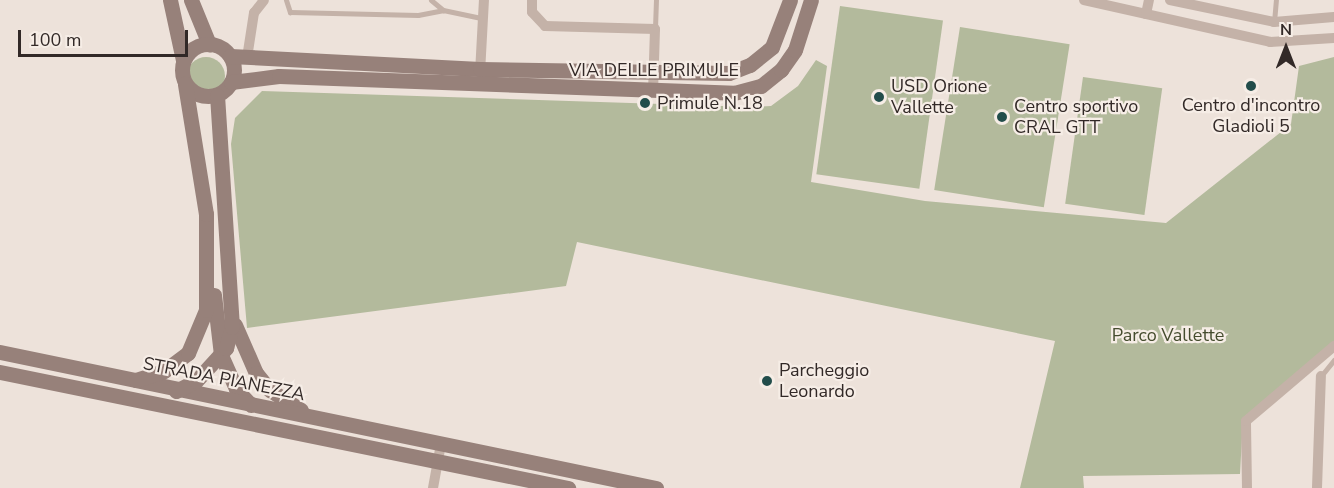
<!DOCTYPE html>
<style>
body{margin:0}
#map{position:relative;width:1334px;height:488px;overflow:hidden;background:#ede2da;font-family:"Nunito Sans",sans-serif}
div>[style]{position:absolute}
.green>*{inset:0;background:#b3ba9c;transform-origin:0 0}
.round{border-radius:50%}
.lane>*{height:5px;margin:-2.5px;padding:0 2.5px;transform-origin:2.5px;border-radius:2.5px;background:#c4b2a8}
.street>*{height:10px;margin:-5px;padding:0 5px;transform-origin:5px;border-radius:5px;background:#c4b2a8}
.secondary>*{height:15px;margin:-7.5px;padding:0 7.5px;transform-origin:7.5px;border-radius:7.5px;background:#97817a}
.secondary>.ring{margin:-7.5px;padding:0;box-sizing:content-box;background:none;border:15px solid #97817a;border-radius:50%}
.dots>*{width:16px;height:16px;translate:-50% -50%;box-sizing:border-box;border:3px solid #f6ede6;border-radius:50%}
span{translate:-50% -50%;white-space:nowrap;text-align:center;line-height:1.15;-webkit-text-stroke:4.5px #f6ede6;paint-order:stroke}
.street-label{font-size:18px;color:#322927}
.poi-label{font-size:18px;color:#322927}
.left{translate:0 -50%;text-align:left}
.park-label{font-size:18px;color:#454c2e}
.north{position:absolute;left:1256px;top:18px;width:60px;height:60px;-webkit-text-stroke:4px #f6ede6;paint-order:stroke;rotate:0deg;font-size:16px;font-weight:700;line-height:24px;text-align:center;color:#322927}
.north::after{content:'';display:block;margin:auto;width:21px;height:27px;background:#322927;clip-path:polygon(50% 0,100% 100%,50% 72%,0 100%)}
.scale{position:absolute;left:18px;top:30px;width:170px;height:27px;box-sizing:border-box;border:3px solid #322927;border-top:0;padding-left:8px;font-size:18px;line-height:21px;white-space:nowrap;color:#322927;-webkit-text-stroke:4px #f6ede6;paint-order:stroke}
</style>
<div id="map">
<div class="green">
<i style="left:840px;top:6px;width:104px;height:170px;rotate:8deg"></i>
<i style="left:960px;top:27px;width:111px;height:165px;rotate:9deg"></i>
<i class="round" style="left:187px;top:57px;width:38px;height:38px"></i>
<i style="clip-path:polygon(1334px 57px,1334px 341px,1243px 418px,1240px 474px,1083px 476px,1084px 488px,1020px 488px,1055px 341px,577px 242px,566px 286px,247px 328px,231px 144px,235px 118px,262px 91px,753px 107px,771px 106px,798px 86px,816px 60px,827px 66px,811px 182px,925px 201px,1166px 223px,1291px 124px,1299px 66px)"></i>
<i style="left:1083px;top:77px;width:80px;height:128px;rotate:8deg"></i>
</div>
<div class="lane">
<i style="left:286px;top:0;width:13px;rotate:72deg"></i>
<i style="left:290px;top:12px;width:128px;rotate:1.3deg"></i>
<i style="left:418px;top:15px;width:25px;rotate:-11deg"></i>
<i style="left:443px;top:10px;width:40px;rotate:12deg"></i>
<i style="left:431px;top:0;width:16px;rotate:40deg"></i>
<i style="left:1274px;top:22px;width:22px;rotate:-85deg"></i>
<i style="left:655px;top:28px;width:28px;rotate:-88deg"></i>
<i style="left:1321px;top:376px;width:21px;rotate:-51deg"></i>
</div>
<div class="street">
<i style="left:532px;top:0;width:12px;rotate:90deg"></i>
<i style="left:532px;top:12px;width:19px;rotate:47deg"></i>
<i style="left:545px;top:26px;width:110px;rotate:1.6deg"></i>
<i style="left:655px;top:29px;width:63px;rotate:91.8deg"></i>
<i style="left:1084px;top:0;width:191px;rotate:12.7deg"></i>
<i style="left:1270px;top:42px;width:64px;rotate:-3.6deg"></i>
<i style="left:1170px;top:0;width:106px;rotate:11.9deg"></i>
<i style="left:1274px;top:22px;width:60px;rotate:-4.8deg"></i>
<i style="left:1146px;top:14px;width:14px;rotate:-78deg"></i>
<i style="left:247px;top:58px;width:46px;rotate:-81.2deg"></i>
<i style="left:254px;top:13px;width:16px;rotate:-52deg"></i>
<i style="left:480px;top:73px;width:73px;rotate:-86.9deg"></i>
<i style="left:433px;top:488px;width:45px;rotate:-79.7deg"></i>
<i style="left:1247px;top:488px;width:67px;rotate:-90.9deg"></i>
<i style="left:1246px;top:421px;width:116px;rotate:-40.4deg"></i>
<i style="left:1317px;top:488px;width:112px;rotate:-88deg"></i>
</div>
<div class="secondary">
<i style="left:170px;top:0;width:61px;rotate:77.8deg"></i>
<i style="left:191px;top:0;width:48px;rotate:67.8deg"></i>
<i class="ring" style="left:182px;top:44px;width:37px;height:37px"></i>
<i style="left:230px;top:56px;width:250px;rotate:3deg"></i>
<i style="left:480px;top:69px;width:249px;rotate:0.9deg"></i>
<i style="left:729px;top:73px;width:22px;rotate:-21deg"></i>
<i style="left:750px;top:65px;width:28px;rotate:-39deg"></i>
<i style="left:772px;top:47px;width:50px;rotate:-69deg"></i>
<i style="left:231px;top:82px;width:48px;rotate:-7.1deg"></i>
<i style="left:279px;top:76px;width:455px;rotate:2.1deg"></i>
<i style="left:734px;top:93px;width:28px;rotate:-15deg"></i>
<i style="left:761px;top:86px;width:26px;rotate:-39deg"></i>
<i style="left:781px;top:70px;width:24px;rotate:-55deg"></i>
<i style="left:795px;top:50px;width:52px;rotate:-72.3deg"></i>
<i style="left:214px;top:295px;width:60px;rotate:83.3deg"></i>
<i style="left:221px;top:355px;width:37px;rotate:66deg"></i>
<i style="left:236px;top:389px;width:22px;rotate:47deg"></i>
<i style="left:235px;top:325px;width:52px;rotate:66.4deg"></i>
<i style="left:256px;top:373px;width:22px;rotate:51deg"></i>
<i style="left:270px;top:390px;width:37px;rotate:33deg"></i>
<i style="left:0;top:352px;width:670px;rotate:11.71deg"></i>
<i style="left:0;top:372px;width:580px;rotate:11.54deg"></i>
<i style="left:136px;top:380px;width:29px;rotate:-18deg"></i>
<i style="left:164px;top:371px;width:30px;rotate:-37deg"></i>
<i style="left:188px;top:353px;width:47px;rotate:-67.3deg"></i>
<i style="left:206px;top:310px;width:96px;rotate:-90deg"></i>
<i style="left:206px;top:214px;width:132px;rotate:-99.2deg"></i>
<i style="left:176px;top:391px;width:22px;rotate:-27deg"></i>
<i style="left:196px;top:381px;width:45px;rotate:-47.7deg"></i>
<i style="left:226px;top:348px;width:22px;rotate:-74deg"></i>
<i style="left:232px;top:327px;width:232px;rotate:-93.7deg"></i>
</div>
<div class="dots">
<i style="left:1251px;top:86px;background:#224d4b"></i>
<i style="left:879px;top:97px;background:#224d4b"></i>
<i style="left:645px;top:103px;background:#224d4b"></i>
<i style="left:1002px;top:117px;background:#224d4b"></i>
<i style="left:767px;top:381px;background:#224d4b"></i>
</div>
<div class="street-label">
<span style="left:654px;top:70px">VIA DELLE PRIMULE</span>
<span style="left:224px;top:379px;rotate:11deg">STRADA PIANEZZA</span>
</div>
<div class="poi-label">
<span class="left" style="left:891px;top:97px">USD Orione<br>Vallette</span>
<span class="left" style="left:657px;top:103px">Primule N.18</span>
<span style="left:1251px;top:116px">Centro d'incontro<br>Gladioli 5</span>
<span class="left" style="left:1014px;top:117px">Centro sportivo<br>CRAL GTT</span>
<span class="left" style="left:779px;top:381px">Parcheggio<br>Leonardo</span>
</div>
<div class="park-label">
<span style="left:1168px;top:335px">Parco Vallette</span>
</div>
<div class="north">N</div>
<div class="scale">100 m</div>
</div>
